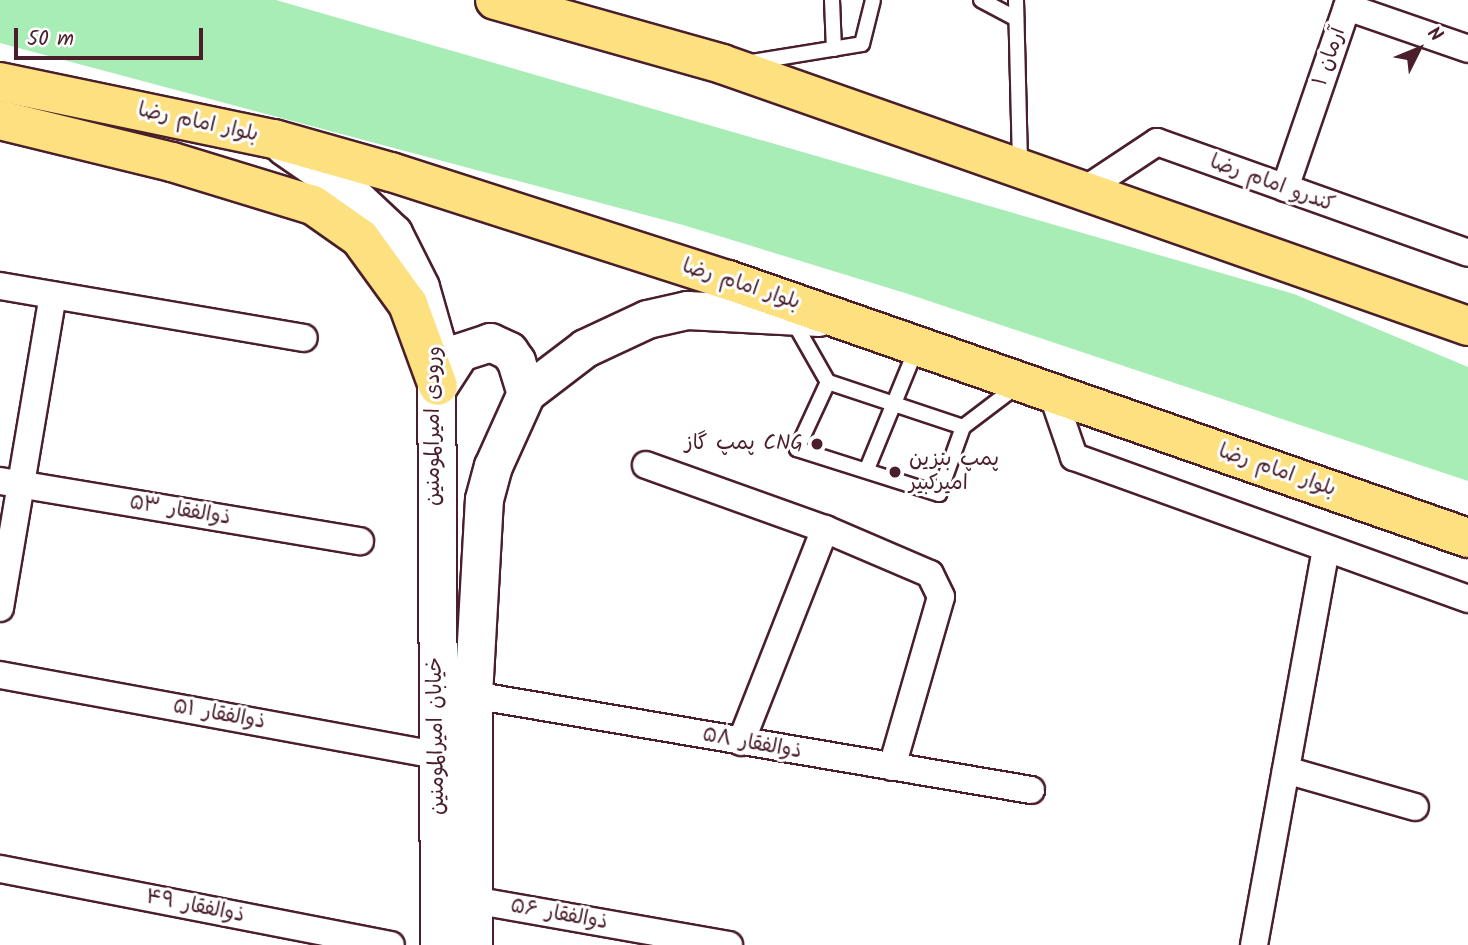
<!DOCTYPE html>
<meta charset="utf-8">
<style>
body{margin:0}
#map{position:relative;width:1468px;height:945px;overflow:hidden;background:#fff;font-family:Kalam,"Playpen Sans Arabic",sans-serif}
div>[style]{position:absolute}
.green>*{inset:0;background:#a8ecb6}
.roads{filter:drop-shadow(2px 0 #4a1f2b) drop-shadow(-2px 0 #4a1f2b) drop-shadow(0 2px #4a1f2b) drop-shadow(0 -2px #4a1f2b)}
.lane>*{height:14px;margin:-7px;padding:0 7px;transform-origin:7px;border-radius:7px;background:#fff}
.street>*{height:26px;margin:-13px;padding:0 13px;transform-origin:13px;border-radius:13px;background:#fff}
.secondary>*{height:37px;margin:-18.5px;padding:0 18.5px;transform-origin:18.5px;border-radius:18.5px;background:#fff}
.primary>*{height:38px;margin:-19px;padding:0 19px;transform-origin:19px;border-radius:19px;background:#fde080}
.dots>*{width:19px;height:19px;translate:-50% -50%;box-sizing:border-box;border:4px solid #fff;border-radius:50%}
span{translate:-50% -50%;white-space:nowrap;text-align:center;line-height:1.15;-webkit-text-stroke:6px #fff;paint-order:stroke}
.street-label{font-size:21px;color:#4a1f2b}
.poi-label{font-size:21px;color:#4a1f2b}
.right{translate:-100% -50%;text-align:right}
.left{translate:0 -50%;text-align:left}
.north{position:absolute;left:1384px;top:14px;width:70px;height:70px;-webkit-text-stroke:5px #fff;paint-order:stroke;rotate:47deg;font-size:19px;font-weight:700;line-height:28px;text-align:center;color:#4a1f2b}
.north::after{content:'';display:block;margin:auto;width:24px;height:32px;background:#4a1f2b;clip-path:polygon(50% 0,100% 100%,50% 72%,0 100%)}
.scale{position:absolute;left:14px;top:28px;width:189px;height:32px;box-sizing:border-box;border:4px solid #4a1f2b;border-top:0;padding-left:9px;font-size:21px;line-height:24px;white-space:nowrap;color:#4a1f2b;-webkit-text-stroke:5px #fff;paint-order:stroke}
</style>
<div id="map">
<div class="green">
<i style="clip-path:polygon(0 0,276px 0,1294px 294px,1468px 367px,1468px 481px,905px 293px,683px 225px,0 43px)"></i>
</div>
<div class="roads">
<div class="lane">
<i style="left:832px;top:0;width:49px;rotate:87.7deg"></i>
<i style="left:981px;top:0;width:40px;rotate:28deg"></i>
<i style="left:1016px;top:0;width:165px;rotate:88.6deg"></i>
<i style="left:752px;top:62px;width:111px;rotate:-9.3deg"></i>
<i style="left:862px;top:44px;width:45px;rotate:-76deg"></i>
<i style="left:792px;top:319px;width:73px;rotate:60.3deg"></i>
<i style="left:828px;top:382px;width:74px;rotate:114.8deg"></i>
<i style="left:797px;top:449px;width:149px;rotate:17.6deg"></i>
<i style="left:939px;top:494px;width:71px;rotate:-70.3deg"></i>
<i style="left:963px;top:427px;width:68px;rotate:-37.2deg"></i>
<i style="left:828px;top:382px;width:142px;rotate:18.4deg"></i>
<i style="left:867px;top:469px;width:132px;rotate:-67.7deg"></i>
</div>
<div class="street">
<i style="left:1285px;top:188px;width:191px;rotate:-71.1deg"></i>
<i style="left:1347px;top:7px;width:128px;rotate:19.1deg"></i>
<i style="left:1086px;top:189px;width:85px;rotate:-33.5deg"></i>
<i style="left:1157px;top:142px;width:330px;rotate:19.6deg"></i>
<i style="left:0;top:286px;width:308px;rotate:9.7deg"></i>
<i style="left:1052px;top:393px;width:68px;rotate:71deg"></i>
<i style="left:1074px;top:457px;width:419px;rotate:19.8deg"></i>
<i style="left:646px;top:465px;width:190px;rotate:19.7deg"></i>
<i style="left:825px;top:529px;width:114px;rotate:23.2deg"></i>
<i style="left:930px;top:574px;width:25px;rotate:64deg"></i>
<i style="left:941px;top:597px;width:177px;rotate:106.1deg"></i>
<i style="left:0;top:481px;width:365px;rotate:9.5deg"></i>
<i style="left:0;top:608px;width:317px;rotate:-80.4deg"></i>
<i style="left:0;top:675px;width:444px;rotate:10.4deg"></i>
<i style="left:473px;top:695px;width:566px;rotate:9.66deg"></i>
<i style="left:741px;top:742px;width:229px;rotate:-68.5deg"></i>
<i style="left:1286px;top:770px;width:134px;rotate:16deg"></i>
<i style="left:0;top:869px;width:398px;rotate:11deg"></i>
<i style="left:473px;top:900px;width:260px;rotate:10deg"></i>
<i style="left:1254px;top:945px;width:402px;rotate:-79.7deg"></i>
</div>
<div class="secondary">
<i style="left:284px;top:146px;width:74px;rotate:34.5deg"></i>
<i style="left:345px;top:188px;width:66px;rotate:43.2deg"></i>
<i style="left:393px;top:233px;width:60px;rotate:63.4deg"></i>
<i style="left:420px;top:287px;width:58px;rotate:74.1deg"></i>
<i style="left:436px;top:343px;width:602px;rotate:89.71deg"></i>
<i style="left:438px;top:386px;width:40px;rotate:-57.1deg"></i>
<i style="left:460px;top:352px;width:32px;rotate:-18deg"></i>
<i style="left:490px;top:342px;width:21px;rotate:25deg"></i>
<i style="left:509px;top:351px;width:12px;rotate:55deg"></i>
<i style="left:516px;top:361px;width:34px;rotate:73deg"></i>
<i style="left:473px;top:945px;width:250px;rotate:-90deg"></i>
<i style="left:473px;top:695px;width:196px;rotate:-86.8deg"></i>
<i style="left:484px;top:499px;width:34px;rotate:-75deg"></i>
<i style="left:493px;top:466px;width:80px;rotate:-65.7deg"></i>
<i style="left:526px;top:393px;width:74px;rotate:-37.3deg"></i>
<i style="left:585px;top:348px;width:68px;rotate:-25.1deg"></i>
<i style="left:647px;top:319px;width:41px;rotate:-12.7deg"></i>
<i style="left:687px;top:310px;width:132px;rotate:3deg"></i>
</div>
<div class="primary">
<i style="left:495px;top:0;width:236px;rotate:15.7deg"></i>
<i style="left:722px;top:64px;width:791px;rotate:19.35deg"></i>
<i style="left:0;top:82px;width:280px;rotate:11.8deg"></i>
<i style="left:274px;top:139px;width:122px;rotate:15.8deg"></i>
<i style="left:391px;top:172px;width:354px;rotate:17.8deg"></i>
<i style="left:728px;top:280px;width:784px;rotate:19.22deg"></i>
<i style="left:0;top:120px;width:177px;rotate:13.7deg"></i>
<i style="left:172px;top:162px;width:147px;rotate:17deg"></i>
<i style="left:313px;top:205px;width:57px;rotate:35.1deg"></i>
<i style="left:360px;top:238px;width:82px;rotate:54deg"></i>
<i style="left:408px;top:304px;width:87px;rotate:69.9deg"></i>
</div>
</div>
<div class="dots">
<i style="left:817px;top:444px;background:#4a1f2b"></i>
<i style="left:895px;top:472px;background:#4a1f2b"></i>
</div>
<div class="street-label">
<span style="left:1330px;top:57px;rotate:-71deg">آرمان ۱</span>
<span style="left:198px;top:123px;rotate:12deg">بلوار امام رضا</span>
<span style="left:1272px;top:184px;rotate:20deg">کندرو امام رضا</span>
<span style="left:741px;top:285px;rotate:18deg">بلوار امام رضا</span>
<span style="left:434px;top:426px;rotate:-90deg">ورودی امیرالمومنین</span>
<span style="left:1277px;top:471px;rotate:19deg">بلوار امام رضا</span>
<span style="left:180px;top:511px;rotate:9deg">ذوالفقار ۵۳</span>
<span style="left:219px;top:715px;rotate:10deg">ذوالفقار ۵۱</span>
<span style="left:437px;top:736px;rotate:-91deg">خیابان امیرالمومنین</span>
<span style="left:752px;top:744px;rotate:10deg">ذوالفقار ۵۸</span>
<span style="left:195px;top:907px;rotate:11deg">ذوالفقار ۴۹</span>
<span style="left:559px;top:915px;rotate:10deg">ذوالفقار ۵۶</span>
</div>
<div class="poi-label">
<span class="right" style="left:803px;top:444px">پمپ گاز CNG</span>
<span class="left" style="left:909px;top:472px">پمپ بنزین<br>امیرکبیر</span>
</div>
<div class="north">N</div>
<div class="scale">50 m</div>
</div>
